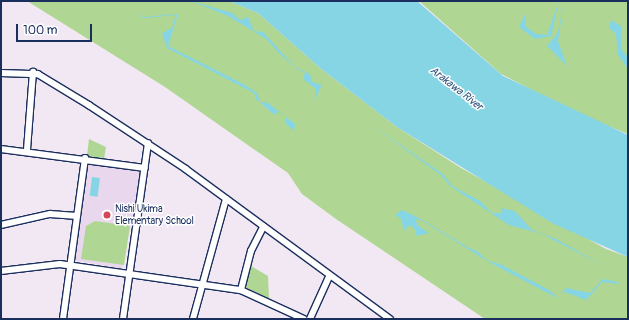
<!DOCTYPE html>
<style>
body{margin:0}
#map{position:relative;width:629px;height:320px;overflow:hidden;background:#f2e8f4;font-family:Pangolin,sans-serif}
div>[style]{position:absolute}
.built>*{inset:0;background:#e9d8ed;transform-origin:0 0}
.green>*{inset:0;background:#afd692}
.water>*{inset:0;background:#86d5e4;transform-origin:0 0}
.roads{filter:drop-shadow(1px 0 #1b2f5e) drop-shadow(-1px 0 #1b2f5e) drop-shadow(0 1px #1b2f5e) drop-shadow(0 -1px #1b2f5e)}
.minor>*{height:5.5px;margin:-2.75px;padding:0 2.75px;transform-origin:2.75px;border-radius:2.75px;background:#fff}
.dots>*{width:11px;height:11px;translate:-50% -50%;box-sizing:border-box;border:2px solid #fff;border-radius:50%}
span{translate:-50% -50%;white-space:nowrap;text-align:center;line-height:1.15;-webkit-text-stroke:3px #fff;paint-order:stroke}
.poi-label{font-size:10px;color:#1b2f5e}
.left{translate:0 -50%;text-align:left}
.water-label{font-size:11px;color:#365880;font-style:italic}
.frame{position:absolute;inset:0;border:2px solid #1b2f5e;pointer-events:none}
.scale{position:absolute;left:16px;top:24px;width:76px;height:18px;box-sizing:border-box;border:2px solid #1b2f5e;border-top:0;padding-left:5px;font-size:12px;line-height:14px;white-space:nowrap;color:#1b2f5e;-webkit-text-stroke:3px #fff;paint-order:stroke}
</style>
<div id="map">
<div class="built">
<i style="left:89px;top:161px;width:53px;height:100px;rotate:11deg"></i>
</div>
<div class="green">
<i style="clip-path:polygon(27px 1px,229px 1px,258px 13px,320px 68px,397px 127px,461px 168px,606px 249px,628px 257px,628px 319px,485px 319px,336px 219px,302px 194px,288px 173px,165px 87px)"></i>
<i style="clip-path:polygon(419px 1px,628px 1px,628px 134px,581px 115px,501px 74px)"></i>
<i style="clip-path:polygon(89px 139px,106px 147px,104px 159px,87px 156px)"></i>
<i style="clip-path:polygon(95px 221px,130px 226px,124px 265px,81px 259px,86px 226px)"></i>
<i style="clip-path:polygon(251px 266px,268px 276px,269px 299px,245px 287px)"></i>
</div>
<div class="water">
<i style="clip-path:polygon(129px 1px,133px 12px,143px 17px,178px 14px,168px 46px,243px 84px,257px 93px,260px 102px,268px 103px,295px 124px,294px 131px,286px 124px,286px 117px,277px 111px,276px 115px,272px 113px,256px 99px,254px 93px,167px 48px,162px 33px,172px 28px,176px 15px,143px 18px,133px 12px)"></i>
<i style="clip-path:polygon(191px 1px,232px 13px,240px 20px,248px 17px,254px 31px,263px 32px,295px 67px,310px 74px,312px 82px,322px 85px,314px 101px,316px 89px,303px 79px,305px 72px,298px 70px,279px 53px,265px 38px,228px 16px)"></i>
<i style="clip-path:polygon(229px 1px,417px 1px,503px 76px,628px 135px,628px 257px,552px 223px,397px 127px,320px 68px,258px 13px)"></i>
<i style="clip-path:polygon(559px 1px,551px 36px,535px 39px,519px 27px,526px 12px,525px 26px,536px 34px,547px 35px)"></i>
<i style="clip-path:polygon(564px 1px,558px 41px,567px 66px,547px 46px,558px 32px)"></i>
<i style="clip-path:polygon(611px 20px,621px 26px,621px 49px,628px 57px,628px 69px,618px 55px,616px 34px,609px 28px)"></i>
<i style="clip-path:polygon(367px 122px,443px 174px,452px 186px,480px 201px,492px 213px,501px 213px,501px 208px,515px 211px,532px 230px,556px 239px,604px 266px,542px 234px,509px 225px,450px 186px,441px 175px)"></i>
<i style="left:92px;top:177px;width:8px;height:19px;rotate:7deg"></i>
<i style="clip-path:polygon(402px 210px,421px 219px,467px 247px,478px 252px,488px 261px,496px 263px,502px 265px,549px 290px,559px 299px,489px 262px,421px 220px,416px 219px,417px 225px,429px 233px,415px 236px,416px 230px,409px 225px,404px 231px,401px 219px,395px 215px)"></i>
<i style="clip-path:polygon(603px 279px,618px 282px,619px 284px,602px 282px,586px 300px,565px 292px,561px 295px,566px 288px,590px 293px)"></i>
</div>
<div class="roads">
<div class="minor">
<i style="left:1px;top:73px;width:37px;rotate:2deg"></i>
<i style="left:38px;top:74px;width:60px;rotate:31.3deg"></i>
<i style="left:89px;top:105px;width:116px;rotate:33.4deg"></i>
<i style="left:186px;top:169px;width:253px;rotate:36.3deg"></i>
<i style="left:1px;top:149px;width:145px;rotate:7.5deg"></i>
<i style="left:27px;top:150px;width:78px;rotate:-85.6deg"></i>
<i style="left:1px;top:225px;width:50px;rotate:-12.7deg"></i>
<i style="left:50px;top:214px;width:27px;rotate:4deg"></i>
<i style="left:1px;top:271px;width:59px;rotate:-6.8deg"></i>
<i style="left:60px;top:264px;width:183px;rotate:8.2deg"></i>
<i style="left:241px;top:290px;width:69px;rotate:24.7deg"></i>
<i style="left:241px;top:290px;width:40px;rotate:-75.6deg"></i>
<i style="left:251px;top:251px;width:27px;rotate:-63deg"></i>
<i style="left:63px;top:319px;width:162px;rotate:-82.2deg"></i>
<i style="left:123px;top:319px;width:177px;rotate:-81.9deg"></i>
<i style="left:193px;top:319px;width:124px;rotate:-74.6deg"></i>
<i style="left:310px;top:319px;width:46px;rotate:-65.7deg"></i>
</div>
</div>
<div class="dots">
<i style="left:107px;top:215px;background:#d1495b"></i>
</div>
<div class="poi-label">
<span class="left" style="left:115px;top:215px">Nishi Ukima<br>Elementary School</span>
</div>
<div class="water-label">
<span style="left:456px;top:89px;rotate:38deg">Arakawa River</span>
</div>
<div class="frame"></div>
<div class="scale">100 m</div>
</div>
